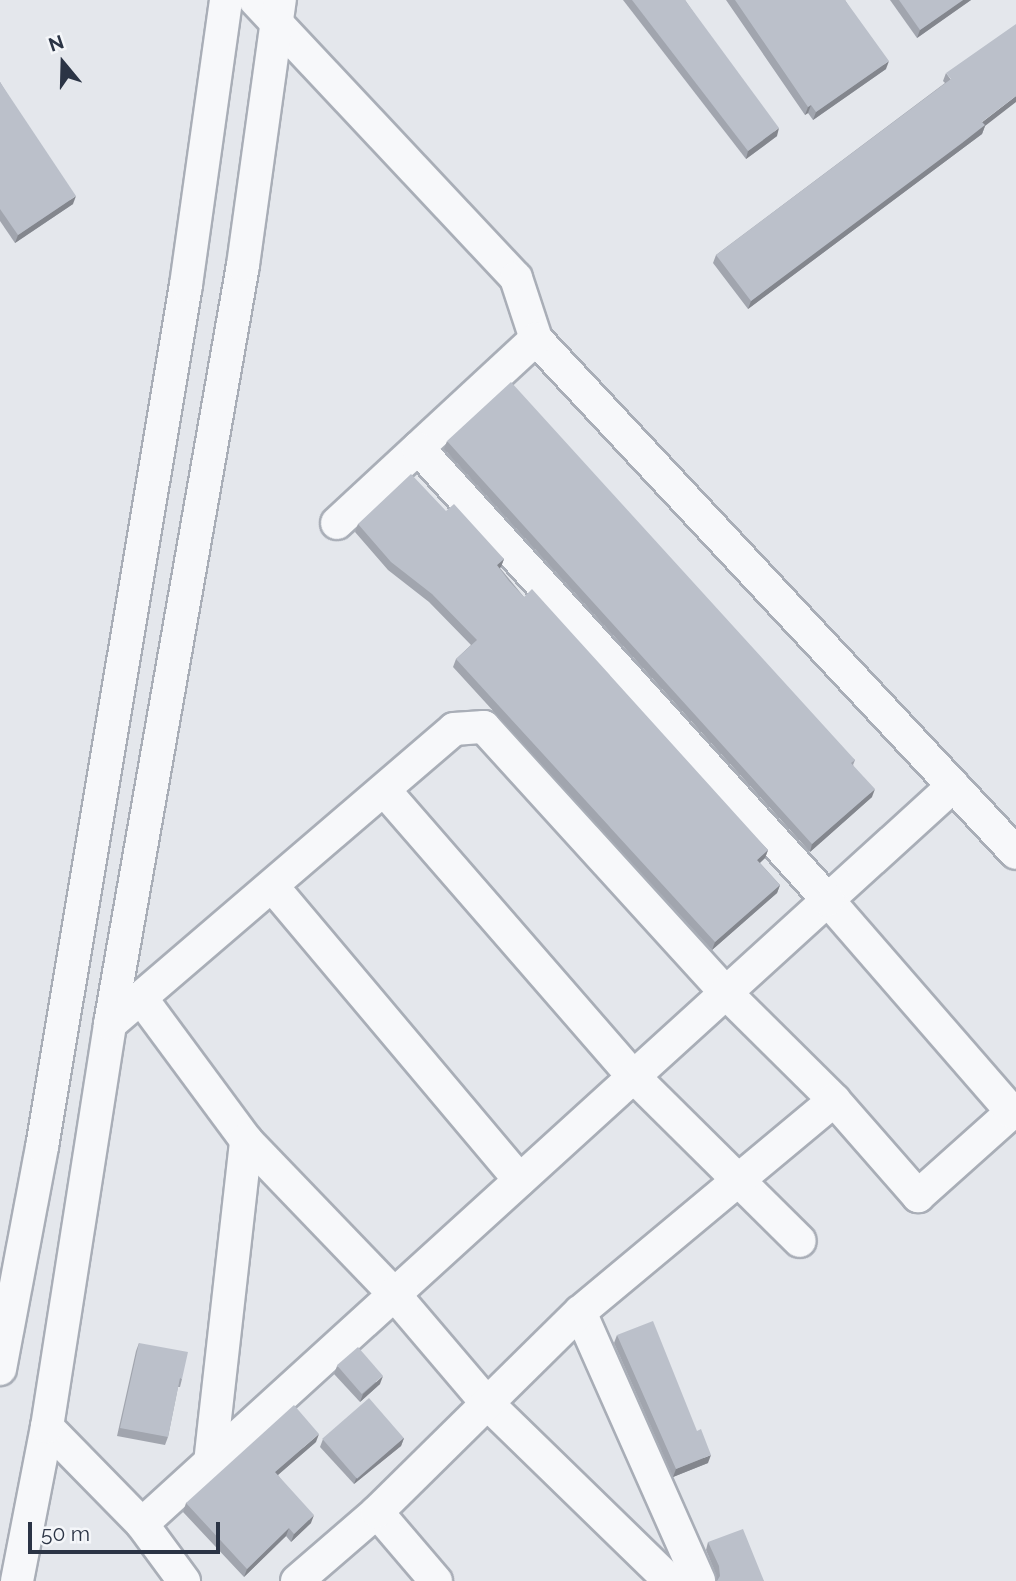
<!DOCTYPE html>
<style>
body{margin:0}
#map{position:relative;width:1016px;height:1581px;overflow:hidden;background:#e4e7ec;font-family:Raleway,sans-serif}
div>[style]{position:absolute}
.roads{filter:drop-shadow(2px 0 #a9aeb7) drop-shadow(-2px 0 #a9aeb7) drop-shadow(0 2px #a9aeb7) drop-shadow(0 -2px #a9aeb7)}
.minor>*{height:32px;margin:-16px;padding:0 16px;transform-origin:16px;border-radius:16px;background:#f7f8fa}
.wall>*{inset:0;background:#a1a5ae}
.shaded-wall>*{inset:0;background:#83868d}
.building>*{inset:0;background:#bbc0ca;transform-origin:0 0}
span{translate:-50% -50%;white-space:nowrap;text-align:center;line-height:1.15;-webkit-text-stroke:7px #f4f6f9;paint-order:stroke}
.north{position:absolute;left:28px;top:28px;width:70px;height:70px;-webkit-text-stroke:5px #f4f6f9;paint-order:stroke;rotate:341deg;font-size:19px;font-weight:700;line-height:28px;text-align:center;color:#2b3445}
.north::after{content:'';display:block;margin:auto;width:24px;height:32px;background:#2b3445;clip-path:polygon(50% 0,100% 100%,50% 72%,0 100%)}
.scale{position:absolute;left:28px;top:1522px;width:192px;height:32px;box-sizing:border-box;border:4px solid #2b3445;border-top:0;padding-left:9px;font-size:21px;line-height:24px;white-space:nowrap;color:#2b3445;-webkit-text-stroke:5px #f4f6f9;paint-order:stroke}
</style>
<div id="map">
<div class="roads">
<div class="minor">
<i style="left:255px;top:0;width:381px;rotate:46.8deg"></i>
<i style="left:516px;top:278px;width:64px;rotate:71.8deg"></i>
<i style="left:536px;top:339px;width:703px;rotate:46.96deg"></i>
<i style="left:337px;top:523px;width:271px;rotate:-42.8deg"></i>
<i style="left:385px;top:791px;width:379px;rotate:49deg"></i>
<i style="left:634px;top:1077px;width:233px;rotate:44.7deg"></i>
<i style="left:273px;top:887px;width:383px;rotate:49.9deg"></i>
<i style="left:141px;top:998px;width:177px;rotate:53.5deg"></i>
<i style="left:246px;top:1140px;width:214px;rotate:46.1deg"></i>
<i style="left:394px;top:1294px;width:142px;rotate:49.6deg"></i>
<i style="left:486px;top:1402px;width:257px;rotate:44.2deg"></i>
<i style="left:110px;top:1024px;width:453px;rotate:-40.6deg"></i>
<i style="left:454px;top:729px;width:30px;rotate:-4deg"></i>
<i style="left:484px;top:727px;width:360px;rotate:47.7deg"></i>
<i style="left:726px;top:993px;width:152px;rotate:44.7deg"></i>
<i style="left:580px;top:1312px;width:294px;rotate:66.1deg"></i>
<i style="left:0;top:1369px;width:226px;rotate:-79.3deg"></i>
<i style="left:42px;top:1147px;width:874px;rotate:-80.52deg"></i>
<i style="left:186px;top:285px;width:288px;rotate:-82deg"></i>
<i style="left:47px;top:1427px;width:136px;rotate:45.6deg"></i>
<i style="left:142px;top:1524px;width:1097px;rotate:-42.3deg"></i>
<i style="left:210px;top:1463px;width:325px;rotate:-83.6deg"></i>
<i style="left:377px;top:1512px;width:91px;rotate:49.5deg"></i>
<i style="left:142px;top:1524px;width:71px;rotate:53.6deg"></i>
<i style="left:17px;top:1581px;width:157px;rotate:-79deg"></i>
<i style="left:47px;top:1427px;width:408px;rotate:-81.1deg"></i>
<i style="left:110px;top:1024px;width:771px;rotate:-80.06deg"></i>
<i style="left:243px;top:265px;width:268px;rotate:-82.1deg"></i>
<i style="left:297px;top:1581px;width:106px;rotate:-40.8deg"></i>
<i style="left:377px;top:1512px;width:285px;rotate:-44.6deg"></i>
<i style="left:580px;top:1312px;width:331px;rotate:-39.8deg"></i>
<i style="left:834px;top:1100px;width:128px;rotate:48.8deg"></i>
<i style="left:918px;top:1196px;width:126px;rotate:-41.8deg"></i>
<i style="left:1012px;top:1112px;width:281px;rotate:-131deg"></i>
<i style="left:828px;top:900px;width:610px;rotate:-132.21deg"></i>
</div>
</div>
<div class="wall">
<i style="clip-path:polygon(623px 0,685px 0,777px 136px,746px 159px)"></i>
<i style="clip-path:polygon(726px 0,845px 0,886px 69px,813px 120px,808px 113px,805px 115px)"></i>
<i style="clip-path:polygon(890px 0,971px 0,917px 38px)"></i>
<i style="clip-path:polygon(946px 73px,985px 126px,982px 134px,748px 309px,713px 263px,716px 255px,945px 83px,943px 81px)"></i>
<i style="clip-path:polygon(0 82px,73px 204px,15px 243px,0 221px)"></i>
<i style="clip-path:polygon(447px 441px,855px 760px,853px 765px,872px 797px,810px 852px,444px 449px)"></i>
<i style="clip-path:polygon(446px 511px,504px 559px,500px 568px,524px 597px,768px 850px,765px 858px,760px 863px,780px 885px,777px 893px,712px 950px,453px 667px,456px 659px,471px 645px,429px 602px,388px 570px,355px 532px,358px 524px)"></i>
<i style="clip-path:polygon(617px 1335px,708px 1463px,673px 1477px,614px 1343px)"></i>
<i style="clip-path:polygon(139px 1343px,182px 1379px,180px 1387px,178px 1387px,168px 1437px,165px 1445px,117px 1436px,136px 1351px)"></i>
<i style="clip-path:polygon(337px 1366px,380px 1384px,360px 1402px,334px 1374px)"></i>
<i style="clip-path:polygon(404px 1438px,401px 1446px,354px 1484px,320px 1447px,323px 1439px)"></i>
<i style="clip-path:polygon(316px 1442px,278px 1475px,311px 1523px,291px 1542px,286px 1536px,244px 1577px,183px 1512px,186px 1503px)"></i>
<i style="clip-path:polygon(708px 1542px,764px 1581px,717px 1581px,716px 1574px,706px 1550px)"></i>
</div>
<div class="shaded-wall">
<i style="clip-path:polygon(963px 0,971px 0,917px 38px,920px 30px)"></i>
<i style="clip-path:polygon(889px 61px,886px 69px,813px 120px,816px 112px)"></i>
<i style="clip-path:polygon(1016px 96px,1016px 102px,985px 126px,982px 134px,748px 309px,751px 301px)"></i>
<i style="clip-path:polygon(811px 105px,808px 113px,805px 115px,808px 107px)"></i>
<i style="clip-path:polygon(779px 128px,777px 136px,746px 159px,748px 151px)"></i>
<i style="clip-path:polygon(76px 196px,73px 204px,15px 243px,18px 235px)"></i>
<i style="clip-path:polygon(504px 559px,501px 567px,494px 573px,497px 565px)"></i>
<i style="clip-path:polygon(875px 789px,872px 797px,810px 852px,812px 844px)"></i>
<i style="clip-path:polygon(768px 850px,765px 858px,754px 868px,757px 860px)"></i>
<i style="clip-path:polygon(780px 885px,777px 893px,712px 950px,715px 942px)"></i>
<i style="clip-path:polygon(383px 1376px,380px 1384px,360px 1402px,363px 1394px)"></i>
<i style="clip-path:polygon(319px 1434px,316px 1442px,272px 1480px,275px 1472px)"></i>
<i style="clip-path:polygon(404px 1438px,401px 1446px,354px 1484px,357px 1476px)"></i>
<i style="clip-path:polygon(711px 1455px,708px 1463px,673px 1477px,676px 1469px)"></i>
<i style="clip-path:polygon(314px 1515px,311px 1523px,291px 1542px,294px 1534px)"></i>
<i style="clip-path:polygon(289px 1528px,286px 1536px,244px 1577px,247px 1569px)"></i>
</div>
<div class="building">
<i style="clip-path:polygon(632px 0,685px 0,779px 128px,748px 151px)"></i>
<i style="clip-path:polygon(735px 0,845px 0,889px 61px,816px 112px,811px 105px,808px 107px)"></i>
<i style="clip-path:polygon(899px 0,963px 0,920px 30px)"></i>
<i style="clip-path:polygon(1016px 24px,1016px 96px,982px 122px,985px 125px,962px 143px,751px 301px,716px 255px,951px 79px,946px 73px)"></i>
<i style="clip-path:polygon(0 82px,76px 196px,18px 235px,0 209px)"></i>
<i style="clip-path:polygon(511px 382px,855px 760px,851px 763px,875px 789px,812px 844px,447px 441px)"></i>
<i style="clip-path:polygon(411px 474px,446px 511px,454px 504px,504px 559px,497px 565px,509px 581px,524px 597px,532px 589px,768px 850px,757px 860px,780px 885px,715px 942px,456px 659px,477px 640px,432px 594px,391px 562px,358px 524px)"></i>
<i style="clip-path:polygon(653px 1321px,697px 1431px,701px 1429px,711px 1455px,676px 1469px,617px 1335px)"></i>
<i style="clip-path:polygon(139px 1343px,188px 1352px,182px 1379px,180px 1378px,168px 1437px,120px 1428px)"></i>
<i style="left:358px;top:1347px;width:38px;height:28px;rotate:49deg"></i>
<i style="left:369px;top:1398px;width:53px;height:62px;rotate:49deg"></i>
<i style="clip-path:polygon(294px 1405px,319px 1434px,275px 1472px,314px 1515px,294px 1534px,289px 1528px,247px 1569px,186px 1503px)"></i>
<i style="clip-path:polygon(743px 1529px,764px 1581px,717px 1581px,720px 1576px,719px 1566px,708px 1542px)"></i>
</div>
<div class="north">N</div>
<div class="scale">50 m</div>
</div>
